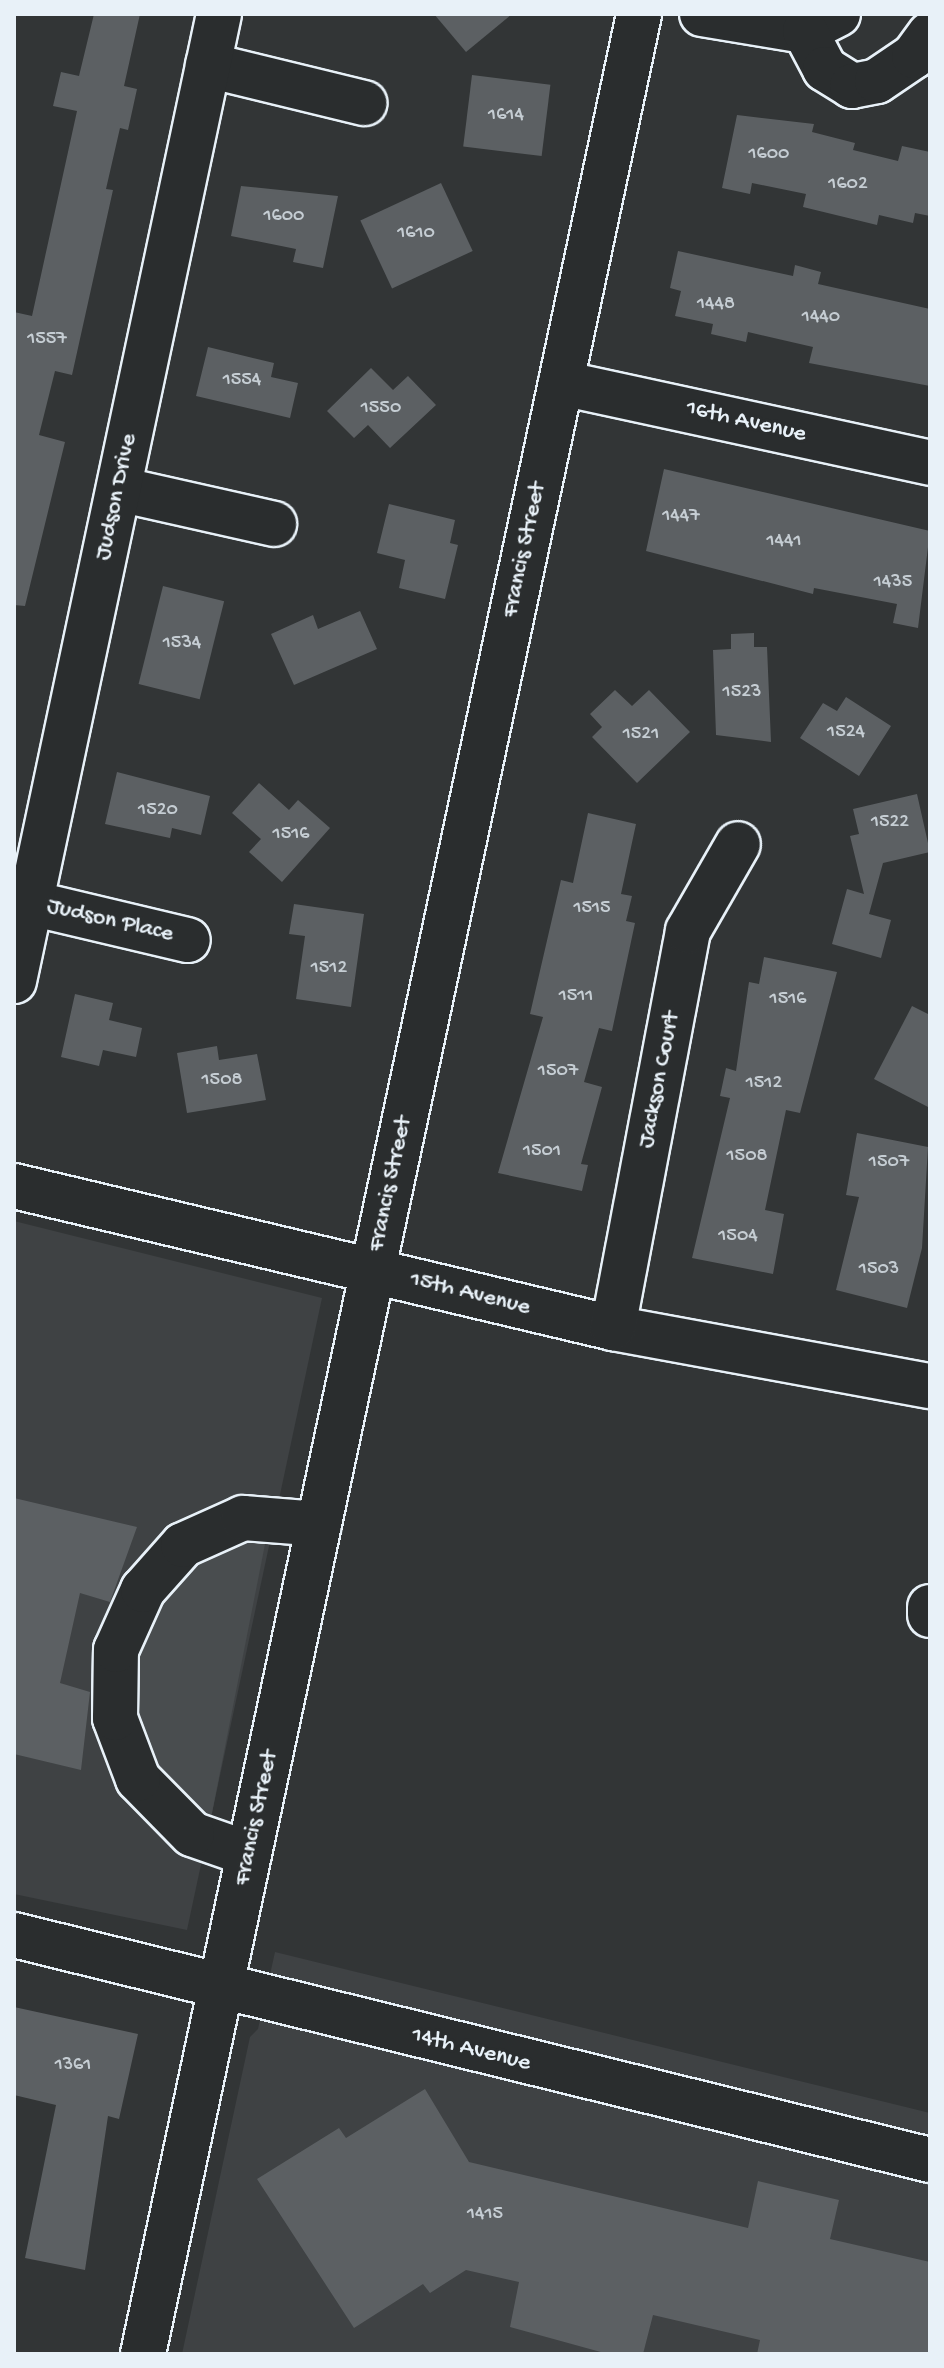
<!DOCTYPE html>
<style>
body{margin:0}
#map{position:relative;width:944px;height:2368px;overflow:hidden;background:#323536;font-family:"Gochi Hand",sans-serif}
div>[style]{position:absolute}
.built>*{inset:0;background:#3f4244}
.green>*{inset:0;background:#494d4f}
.building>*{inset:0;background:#5c6063;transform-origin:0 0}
.roads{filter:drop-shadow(2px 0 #e8f1f8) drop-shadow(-2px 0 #e8f1f8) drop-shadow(0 2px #e8f1f8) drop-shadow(0 -2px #e8f1f8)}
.minor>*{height:44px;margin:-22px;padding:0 22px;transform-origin:22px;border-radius:22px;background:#2a2d2e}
span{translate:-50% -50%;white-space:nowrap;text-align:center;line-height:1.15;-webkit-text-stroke:6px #2a2d2e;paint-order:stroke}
.number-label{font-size:20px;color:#c5cdd3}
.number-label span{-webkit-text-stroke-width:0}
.street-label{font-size:24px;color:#e8f1f8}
.frame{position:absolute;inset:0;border:16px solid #e8f1f8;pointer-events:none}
</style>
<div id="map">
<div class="built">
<i style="clip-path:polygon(14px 1221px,322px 1298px,187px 1930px,14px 1894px)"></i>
<i style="clip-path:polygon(275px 1952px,930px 2113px,930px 2354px,182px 2354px,250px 2037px,258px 2029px)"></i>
</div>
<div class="green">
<i style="clip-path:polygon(268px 1529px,210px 1823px,145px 1761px,133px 1720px,137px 1632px,167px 1582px,204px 1552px)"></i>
</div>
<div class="building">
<i style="clip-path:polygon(94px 14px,140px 14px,124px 86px,137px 89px,128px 130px,120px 128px,106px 189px,113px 190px,72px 375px,55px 371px,39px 435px,65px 442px,25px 606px,14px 605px,14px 312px,32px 316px,77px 111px,53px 106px,61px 72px,79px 76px)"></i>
<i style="clip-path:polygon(434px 14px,512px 14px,466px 52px)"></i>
<i style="left:472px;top:75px;width:79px;height:72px;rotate:7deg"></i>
<i style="clip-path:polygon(737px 115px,814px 124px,812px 132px,855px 143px,853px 150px,898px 161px,902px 146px,930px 152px,930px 216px,915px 213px,913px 223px,879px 215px,877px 225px,803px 207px,806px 194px,752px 183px,750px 194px,722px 188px)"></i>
<i style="left:441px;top:183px;width:75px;height:89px;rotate:65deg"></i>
<i style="clip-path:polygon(241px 186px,338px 196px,323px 268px,293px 262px,296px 249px,231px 236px)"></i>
<i style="clip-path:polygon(678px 251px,793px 276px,795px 265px,821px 272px,818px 284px,930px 309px,930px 386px,809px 363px,813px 347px,748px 332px,746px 342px,711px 334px,713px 324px,675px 316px,681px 291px,670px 288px)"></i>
<i style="clip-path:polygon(208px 347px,274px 363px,271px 377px,298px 383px,290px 418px,196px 396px)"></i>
<i style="clip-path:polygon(371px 368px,393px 390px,408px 376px,436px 405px,390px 448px,368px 425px,354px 438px,327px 411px)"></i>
<i style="clip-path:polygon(664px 469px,930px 531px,918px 628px,893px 623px,897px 604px,814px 588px,813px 594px,646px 551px)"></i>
<i style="clip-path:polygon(389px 504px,455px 520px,450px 543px,458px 545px,445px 599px,399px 588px,405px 560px,377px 553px)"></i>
<i style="left:163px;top:586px;width:63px;height:101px;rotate:14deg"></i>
<i style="clip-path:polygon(360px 611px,377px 649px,294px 685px,271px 634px,313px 615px,318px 629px)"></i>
<i style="clip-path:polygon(754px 633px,754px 647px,767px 647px,771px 742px,716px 735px,713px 650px,731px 649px,731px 634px)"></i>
<i style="clip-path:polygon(615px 690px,632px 706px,649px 690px,690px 732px,637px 783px,592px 737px,602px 727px,590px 714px)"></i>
<i style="clip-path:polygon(846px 697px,891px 726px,859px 776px,800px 738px,823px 703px,837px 711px)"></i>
<i style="clip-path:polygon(117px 772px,210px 796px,201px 835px,172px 828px,170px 838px,105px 824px)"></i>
<i style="clip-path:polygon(259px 783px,289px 810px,298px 800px,330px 828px,282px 882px,249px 852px,261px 839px,232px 813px)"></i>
<i style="clip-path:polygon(917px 794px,930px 852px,883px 863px,869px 914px,891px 920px,881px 958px,832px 944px,847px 889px,864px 894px,850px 836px,859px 834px,853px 809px)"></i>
<i style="clip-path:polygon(588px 813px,636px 824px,621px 894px,632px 896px,626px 921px,635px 923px,612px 1031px,599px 1028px,584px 1082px,602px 1087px,581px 1164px,588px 1165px,582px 1191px,498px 1173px,543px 1017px,530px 1014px,561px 880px,573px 883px)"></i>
<i style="clip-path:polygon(294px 904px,364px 914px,351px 1007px,296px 999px,305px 936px,289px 934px)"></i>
<i style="clip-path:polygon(764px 957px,837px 972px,800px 1113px,786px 1110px,765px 1210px,784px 1214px,773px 1274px,692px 1258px,730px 1098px,720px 1096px,726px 1068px,736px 1071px,749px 982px,759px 984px)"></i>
<i style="clip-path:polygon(75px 994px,113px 1003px,109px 1020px,142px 1028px,136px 1057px,103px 1050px,99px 1066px,61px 1057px)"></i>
<i style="clip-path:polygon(912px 1006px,930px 1015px,930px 1108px,874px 1079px)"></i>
<i style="clip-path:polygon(217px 1046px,219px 1060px,257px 1054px,266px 1100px,187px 1113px,177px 1053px)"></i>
<i style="clip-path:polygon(857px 1133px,928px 1147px,922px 1248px,907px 1308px,836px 1290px,859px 1197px,846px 1195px)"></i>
<i style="clip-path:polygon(14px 1498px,137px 1527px,110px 1602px,80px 1593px,60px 1683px,90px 1692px,81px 1770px,14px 1754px)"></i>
<i style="clip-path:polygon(14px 2007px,138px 2034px,119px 2119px,108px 2116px,85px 2270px,25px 2258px,56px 2105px,14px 2095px)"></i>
<i style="clip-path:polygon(425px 2089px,469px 2162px,748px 2228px,758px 2181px,839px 2200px,830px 2239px,930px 2262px,930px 2354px,757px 2354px,760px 2340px,653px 2315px,643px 2354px,608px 2354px,510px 2327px,519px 2282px,466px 2270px,430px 2293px,423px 2284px,354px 2328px,257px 2179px,339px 2128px,346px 2138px)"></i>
</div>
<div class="roads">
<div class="minor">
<i style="left:702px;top:14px;width:104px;rotate:9.4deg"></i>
<i style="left:805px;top:31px;width:37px;rotate:-27deg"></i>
<i style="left:805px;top:31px;width:43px;rotate:62.2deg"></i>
<i style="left:825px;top:69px;width:32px;rotate:32deg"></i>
<i style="left:852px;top:86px;width:25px;rotate:-11deg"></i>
<i style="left:877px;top:81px;width:45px;rotate:-34deg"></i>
<i style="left:914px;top:56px;width:27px;rotate:-54deg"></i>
<i style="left:208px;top:65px;width:161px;rotate:13.7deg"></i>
<i style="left:561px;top:383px;width:378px;rotate:12.2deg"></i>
<i style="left:119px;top:489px;width:159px;rotate:12.7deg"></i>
<i style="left:31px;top:903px;width:161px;rotate:13.3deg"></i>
<i style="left:14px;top:981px;width:988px;rotate:-78.03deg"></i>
<i style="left:14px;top:1186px;width:616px;rotate:13.34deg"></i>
<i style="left:613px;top:1328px;width:322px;rotate:10.4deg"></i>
<i style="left:613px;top:1328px;width:404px;rotate:-79.3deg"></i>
<i style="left:688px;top:931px;width:100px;rotate:-60.1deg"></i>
<i style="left:930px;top:1607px;width:8px;rotate:90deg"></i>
<i style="left:249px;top:1854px;width:60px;rotate:-160.7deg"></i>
<i style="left:192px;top:1834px;width:77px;rotate:-134.5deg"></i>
<i style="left:138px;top:1779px;width:65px;rotate:-110.7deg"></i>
<i style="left:115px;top:1718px;width:68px;rotate:-89.2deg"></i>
<i style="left:116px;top:1650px;width:66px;rotate:-65.8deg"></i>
<i style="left:143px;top:1590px;width:60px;rotate:-48.4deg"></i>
<i style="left:183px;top:1545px;width:66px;rotate:-24.2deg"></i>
<i style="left:243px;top:1518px;width:76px;rotate:4.5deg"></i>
<i style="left:14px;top:1935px;width:943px;rotate:13.8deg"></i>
<i style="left:143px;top:2354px;width:2392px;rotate:-78.03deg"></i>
</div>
</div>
<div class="number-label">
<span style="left:506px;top:115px">1614</span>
<span style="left:769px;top:154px">1600</span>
<span style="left:848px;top:184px">1602</span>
<span style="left:284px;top:216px">1600</span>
<span style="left:416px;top:233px">1610</span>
<span style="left:716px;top:304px">1448</span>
<span style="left:821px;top:317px">1440</span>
<span style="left:47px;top:339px">1557</span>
<span style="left:242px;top:380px">1554</span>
<span style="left:381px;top:408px">1550</span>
<span style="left:681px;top:516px">1447</span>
<span style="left:784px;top:541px">1441</span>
<span style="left:893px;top:582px">1435</span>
<span style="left:182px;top:643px">1534</span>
<span style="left:742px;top:692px">1523</span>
<span style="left:846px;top:732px">1524</span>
<span style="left:641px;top:734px">1521</span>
<span style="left:158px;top:810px">1520</span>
<span style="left:890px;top:822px">1522</span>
<span style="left:291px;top:834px">1516</span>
<span style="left:592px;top:908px">1515</span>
<span style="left:329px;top:968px">1512</span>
<span style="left:576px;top:996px">1511</span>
<span style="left:788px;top:999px">1516</span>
<span style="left:558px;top:1071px">1507</span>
<span style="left:222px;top:1080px">1508</span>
<span style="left:764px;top:1083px">1512</span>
<span style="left:542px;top:1151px">1501</span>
<span style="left:747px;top:1156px">1508</span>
<span style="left:889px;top:1162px">1507</span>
<span style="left:738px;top:1236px">1504</span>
<span style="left:879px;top:1269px">1503</span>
<span style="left:73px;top:2065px">1361</span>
<span style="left:485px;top:2214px">1415</span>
</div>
<div class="street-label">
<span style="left:746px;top:422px;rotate:13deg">16th Avenue</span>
<span style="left:117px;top:497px;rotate:-78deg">Judson Drive</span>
<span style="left:525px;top:550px;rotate:-78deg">Francis Street</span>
<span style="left:110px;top:921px;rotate:13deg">Judson Place</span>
<span style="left:660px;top:1080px;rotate:-79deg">Jackson Court</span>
<span style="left:391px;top:1184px;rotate:-78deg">Francis Street</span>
<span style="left:470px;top:1294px;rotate:14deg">15th Avenue</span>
<span style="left:257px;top:1818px;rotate:-78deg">Francis Street</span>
<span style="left:471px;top:2050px;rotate:14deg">14th Avenue</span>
</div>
<div class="frame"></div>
</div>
